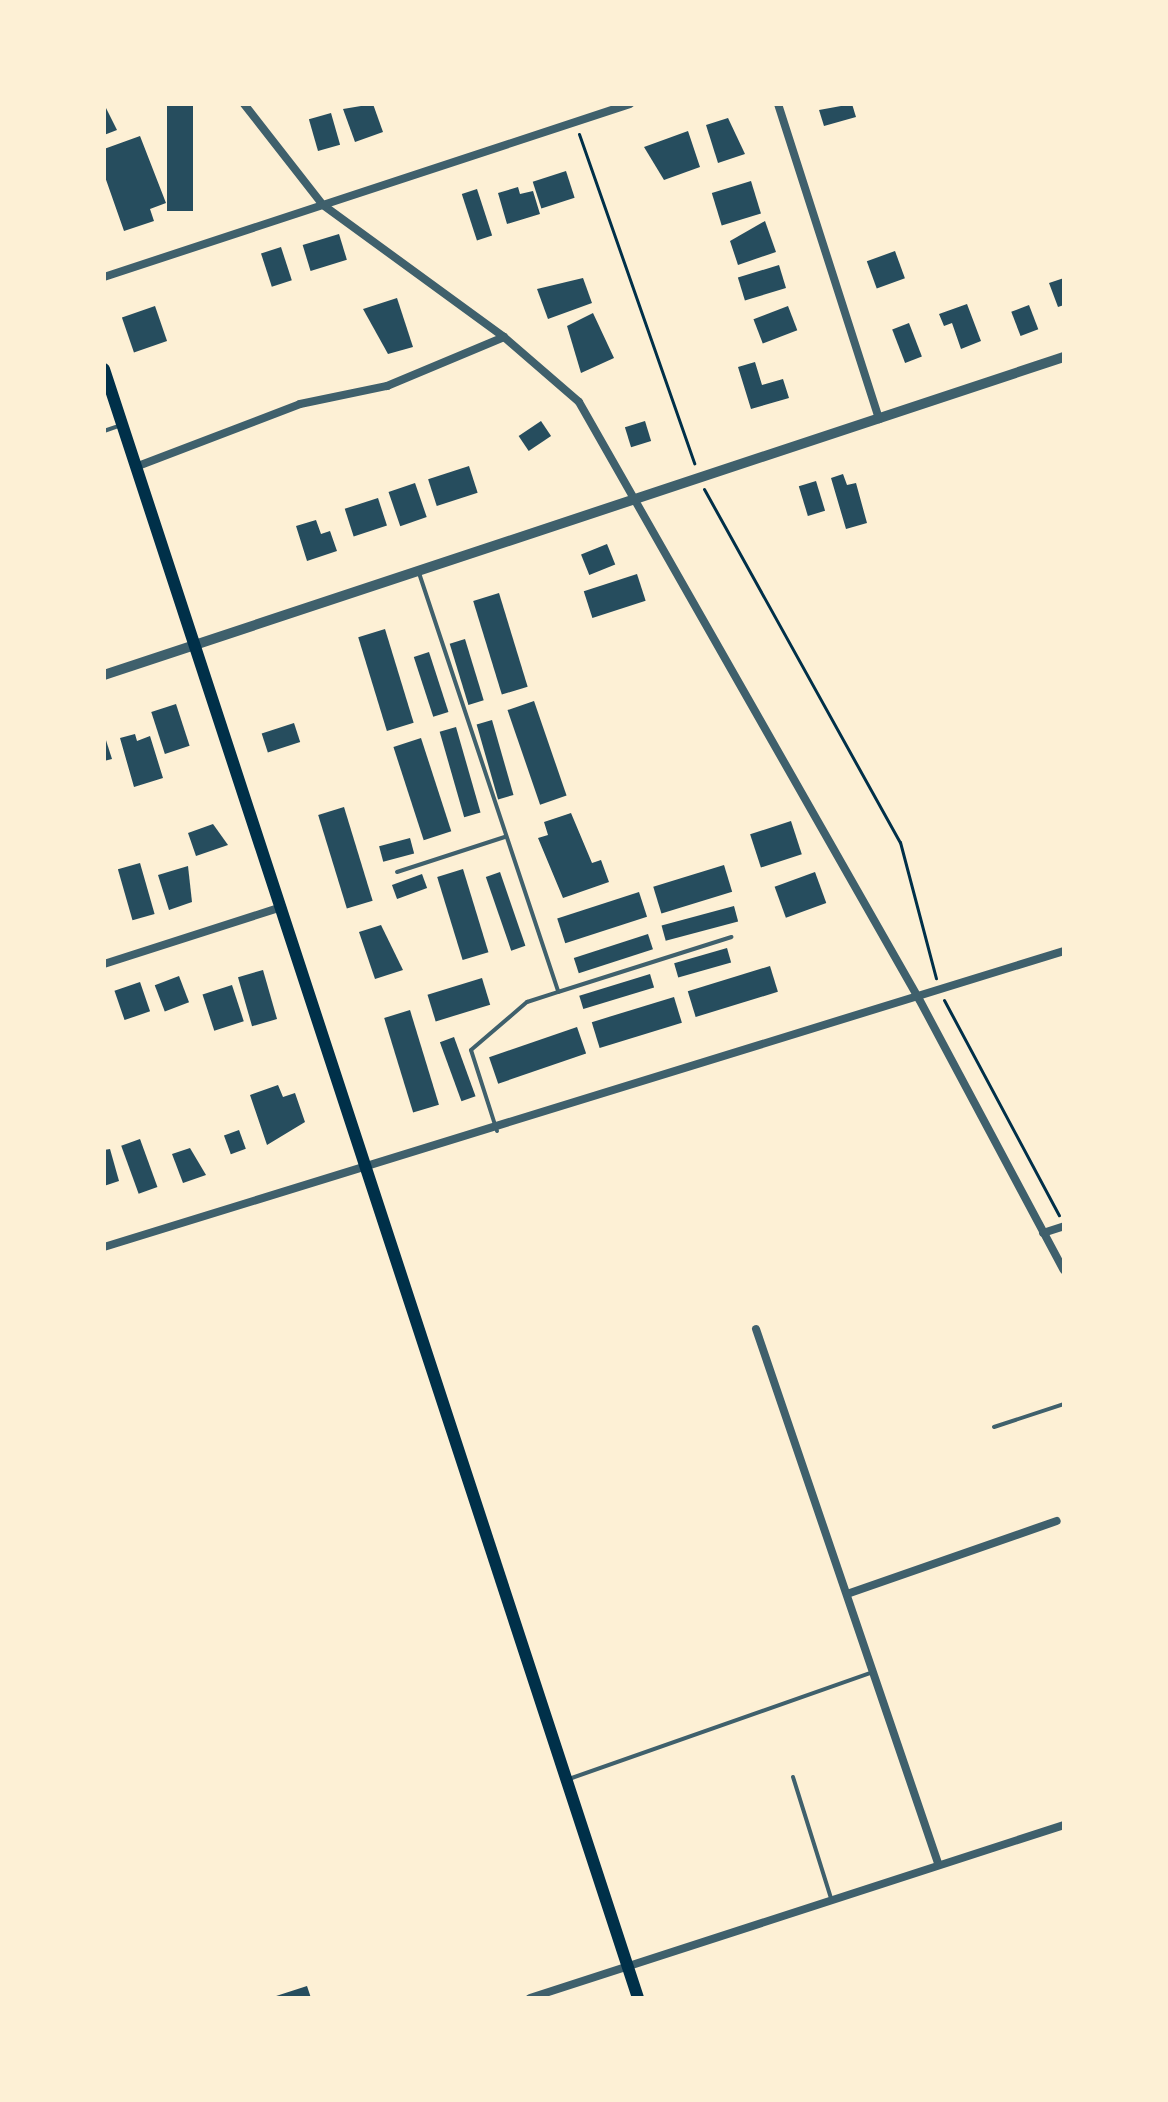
<!DOCTYPE html>
<style>
body{margin:0}
#map{position:relative;width:1168px;height:2102px;overflow:hidden;background:#fdf0d5;font-family:Karla,sans-serif}
div>[style]{position:absolute}
.building>*{inset:0;background:#264d5e;transform-origin:0 0}
.path>*{height:3px;margin:-1.5px;padding:0 1.5px;transform-origin:1.5px;border-radius:1.5px;background:#003049}
.service>*{height:4px;margin:-2px;padding:0 2px;transform-origin:2px;border-radius:2px;background:#3f606c}
.minor>*{height:8px;margin:-4px;padding:0 4px;transform-origin:4px;border-radius:4px;background:#3f606c}
.tertiary>*{height:10px;margin:-5px;padding:0 5px;transform-origin:5px;border-radius:5px;background:#3f606c}
.secondary>*{height:12px;margin:-6px;padding:0 6px;transform-origin:6px;border-radius:6px;background:#003049}
span{translate:-50% -50%;white-space:nowrap;text-align:center;line-height:1.15;-webkit-text-stroke:8px #fdf0d5;paint-order:stroke}
.frame{position:absolute;inset:0;border:106px solid #fdf0d5;pointer-events:none}
</style>
<div id="map">
<div class="building">
<i style="clip-path:polygon(104px 104px,117px 130px,104px 135px)"></i>
<i style="left:167px;top:104px;width:26px;height:107px"></i>
<i style="clip-path:polygon(373px 104px,383px 132px,355px 142px,343px 109px)"></i>
<i style="clip-path:polygon(852px 104px,856px 117px,824px 126px,819px 110px)"></i>
<i style="left:331px;top:113px;width:33px;height:23px;rotate:74deg"></i>
<i style="clip-path:polygon(728px 118px,745px 154px,718px 163px,706px 125px)"></i>
<i style="clip-path:polygon(688px 131px,700px 167px,664px 180px,644px 147px)"></i>
<i style="clip-path:polygon(140px 136px,166px 203px,150px 209px,154px 221px,124px 231px,104px 174px,104px 149px)"></i>
<i style="left:566px;top:171px;width:28px;height:35px;rotate:72deg"></i>
<i style="left:751px;top:181px;width:34px;height:41px;rotate:73deg"></i>
<i style="clip-path:polygon(518px 187px,520px 194px,533px 191px,540px 214px,507px 224px,498px 193px)"></i>
<i style="left:477px;top:189px;width:49px;height:16px;rotate:72deg"></i>
<i style="clip-path:polygon(765px 221px,776px 252px,738px 265px,730px 241px)"></i>
<i style="left:339px;top:234px;width:27px;height:38px;rotate:73deg"></i>
<i style="left:281px;top:247px;width:35px;height:21px;rotate:72deg"></i>
<i style="left:895px;top:251px;width:29px;height:30px;rotate:70deg"></i>
<i style="left:779px;top:265px;width:24px;height:43px;rotate:73deg"></i>
<i style="clip-path:polygon(583px 278px,592px 303px,548px 319px,537px 289px)"></i>
<i style="clip-path:polygon(1064px 278px,1064px 305px,1058px 307px,1049px 283px)"></i>
<i style="clip-path:polygon(397px 298px,413px 347px,388px 354px,363px 309px)"></i>
<i style="clip-path:polygon(967px 304px,981px 341px,961px 349px,952px 323px,944px 326px,939px 314px)"></i>
<i style="left:1029px;top:305px;width:26px;height:19px;rotate:69deg"></i>
<i style="left:155px;top:306px;width:37px;height:35px;rotate:71deg"></i>
<i style="left:788px;top:306px;width:26px;height:37px;rotate:69deg"></i>
<i style="clip-path:polygon(593px 313px,614px 358px,581px 373px,567px 326px)"></i>
<i style="left:909px;top:323px;width:36px;height:18px;rotate:69deg"></i>
<i style="clip-path:polygon(755px 362px,762px 385px,783px 379px,789px 398px,751px 409px,738px 367px)"></i>
<i style="left:541px;top:421px;width:18px;height:27px;rotate:56deg"></i>
<i style="left:645px;top:421px;width:21px;height:21px;rotate:73deg"></i>
<i style="left:469px;top:466px;width:28px;height:43px;rotate:72deg"></i>
<i style="clip-path:polygon(843px 474px,847px 485px,856px 483px,867px 523px,846px 529px,831px 478px)"></i>
<i style="left:816px;top:481px;width:31px;height:18px;rotate:73deg"></i>
<i style="left:415px;top:483px;width:36px;height:28px;rotate:71deg"></i>
<i style="left:378px;top:498px;width:29px;height:35px;rotate:72deg"></i>
<i style="clip-path:polygon(316px 520px,321px 534px,330px 531px,337px 551px,307px 561px,296px 526px)"></i>
<i style="left:607px;top:544px;width:22px;height:28px;rotate:68deg"></i>
<i style="left:637px;top:574px;width:28px;height:56px;rotate:72deg"></i>
<i style="left:499px;top:593px;width:98px;height:27px;rotate:73deg"></i>
<i style="left:385px;top:629px;width:98px;height:28px;rotate:73deg"></i>
<i style="left:465px;top:639px;width:64px;height:16px;rotate:73deg"></i>
<i style="left:429px;top:652px;width:63px;height:16px;rotate:72deg"></i>
<i style="left:534px;top:701px;width:100px;height:28px;rotate:71deg"></i>
<i style="left:176px;top:704px;width:44px;height:26px;rotate:72deg"></i>
<i style="left:492px;top:720px;width:78px;height:16px;rotate:74deg"></i>
<i style="left:294px;top:723px;width:20px;height:34px;rotate:72deg"></i>
<i style="left:456px;top:727px;width:89px;height:17px;rotate:74deg"></i>
<i style="clip-path:polygon(104px 734px,112px 759px,104px 761px)"></i>
<i style="clip-path:polygon(135px 734px,137px 741px,150px 736px,163px 778px,134px 787px,120px 738px)"></i>
<i style="left:421px;top:738px;width:98px;height:29px;rotate:72deg"></i>
<i style="left:344px;top:807px;width:98px;height:27px;rotate:73deg"></i>
<i style="clip-path:polygon(571px 813px,592px 863px,601px 860px,609px 882px,563px 898px,538px 838px,548px 835px,544px 822px)"></i>
<i style="left:791px;top:821px;width:35px;height:43px;rotate:72deg"></i>
<i style="clip-path:polygon(213px 824px,228px 845px,196px 856px,188px 833px)"></i>
<i style="left:410px;top:838px;width:16px;height:32px;rotate:75deg"></i>
<i style="left:140px;top:863px;width:53px;height:23px;rotate:74deg"></i>
<i style="left:724px;top:865px;width:28px;height:74px;rotate:73deg"></i>
<i style="clip-path:polygon(188px 866px,192px 902px,169px 910px,158px 875px)"></i>
<i style="left:463px;top:869px;width:87px;height:27px;rotate:73deg"></i>
<i style="left:500px;top:872px;width:78px;height:15px;rotate:71deg"></i>
<i style="left:815px;top:872px;width:33px;height:43px;rotate:70deg"></i>
<i style="left:422px;top:874px;width:15px;height:32px;rotate:70deg"></i>
<i style="left:639px;top:892px;width:26px;height:86px;rotate:72deg"></i>
<i style="left:734px;top:906px;width:16px;height:75px;rotate:75deg"></i>
<i style="clip-path:polygon(381px 925px,403px 970px,375px 979px,359px 932px)"></i>
<i style="left:648px;top:934px;width:16px;height:78px;rotate:72deg"></i>
<i style="left:727px;top:948px;width:15px;height:55px;rotate:74deg"></i>
<i style="left:770px;top:966px;width:27px;height:86px;rotate:73deg"></i>
<i style="left:263px;top:970px;width:51px;height:26px;rotate:74deg"></i>
<i style="left:650px;top:974px;width:14px;height:74px;rotate:73deg"></i>
<i style="left:179px;top:976px;width:28px;height:26px;rotate:69deg"></i>
<i style="left:482px;top:978px;width:28px;height:57px;rotate:73deg"></i>
<i style="left:140px;top:982px;width:31px;height:27px;rotate:71deg"></i>
<i style="left:232px;top:985px;width:38px;height:31px;rotate:72deg"></i>
<i style="left:674px;top:997px;width:27px;height:86px;rotate:73deg"></i>
<i style="left:410px;top:1010px;width:99px;height:27px;rotate:73deg"></i>
<i style="left:577px;top:1027px;width:28px;height:93px;rotate:71deg"></i>
<i style="left:454px;top:1037px;width:63px;height:15px;rotate:70deg"></i>
<i style="clip-path:polygon(278px 1085px,283px 1097px,295px 1093px,305px 1122px,267px 1145px,250px 1095px)"></i>
<i style="left:239px;top:1130px;width:20px;height:16px;rotate:70deg"></i>
<i style="left:140px;top:1139px;width:51px;height:20px;rotate:70deg"></i>
<i style="clip-path:polygon(190px 1148px,206px 1175px,183px 1183px,172px 1154px)"></i>
<i style="clip-path:polygon(110px 1149px,119px 1181px,104px 1186px,104px 1150px)"></i>
<i style="clip-path:polygon(307px 1986px,311px 1998px,273px 1998px,273px 1997px)"></i>
</div>
<div class="path">
<i style="left:579px;top:134px;width:349px;rotate:70.7deg"></i>
<i style="left:704px;top:489px;width:404px;rotate:61deg"></i>
<i style="left:900px;top:842px;width:141px;rotate:75.2deg"></i>
<i style="left:944px;top:1000px;width:244px;rotate:61.9deg"></i>
</div>
<div class="service">
<i style="left:104px;top:431px;width:18px;rotate:-19deg"></i>
<i style="left:419px;top:573px;width:441px;rotate:71.6deg"></i>
<i style="left:558px;top:992px;width:182px;rotate:-17.6deg"></i>
<i style="left:397px;top:872px;width:114px;rotate:-18deg"></i>
<i style="left:497px;top:1131px;width:85px;rotate:-107.8deg"></i>
<i style="left:471px;top:1050px;width:74px;rotate:-40.6deg"></i>
<i style="left:527px;top:1002px;width:33px;rotate:-18deg"></i>
<i style="left:994px;top:1427px;width:74px;rotate:-18.2deg"></i>
<i style="left:793px;top:1777px;width:127px;rotate:72.6deg"></i>
<i style="left:569px;top:1779px;width:322px;rotate:-19.4deg"></i>
</div>
<div class="minor">
<i style="left:244px;top:104px;width:128px;rotate:52deg"></i>
<i style="left:323px;top:205px;width:224px;rotate:36.1deg"></i>
<i style="left:504px;top:337px;width:99px;rotate:40.9deg"></i>
<i style="left:579px;top:402px;width:687px;rotate:60.34deg"></i>
<i style="left:919px;top:999px;width:307px;rotate:61.9deg"></i>
<i style="left:778px;top:104px;width:331px;rotate:72.2deg"></i>
<i style="left:104px;top:277px;width:554px;rotate:-18.21deg"></i>
<i style="left:138px;top:466px;width:173px;rotate:-20.9deg"></i>
<i style="left:300px;top:404px;width:89px;rotate:-11.7deg"></i>
<i style="left:387px;top:386px;width:127px;rotate:-22.7deg"></i>
<i style="left:104px;top:964px;width:187px;rotate:-17.8deg"></i>
<i style="left:1043px;top:1233px;width:22px;rotate:-18deg"></i>
<i style="left:104px;top:1247px;width:1005px;rotate:-17.14deg"></i>
<i style="left:756px;top:1329px;width:564px;rotate:71.18deg"></i>
<i style="left:847px;top:1594px;width:222px;rotate:-19.2deg"></i>
<i style="left:530px;top:1998px;width:561px;rotate:-17.95deg"></i>
</div>
<div class="tertiary">
<i style="left:104px;top:675px;width:1011px;rotate:-18.33deg"></i>
</div>
<div class="secondary">
<i style="left:104px;top:369px;width:1714px;rotate:71.85deg"></i>
</div>
<div class="frame"></div>
</div>
